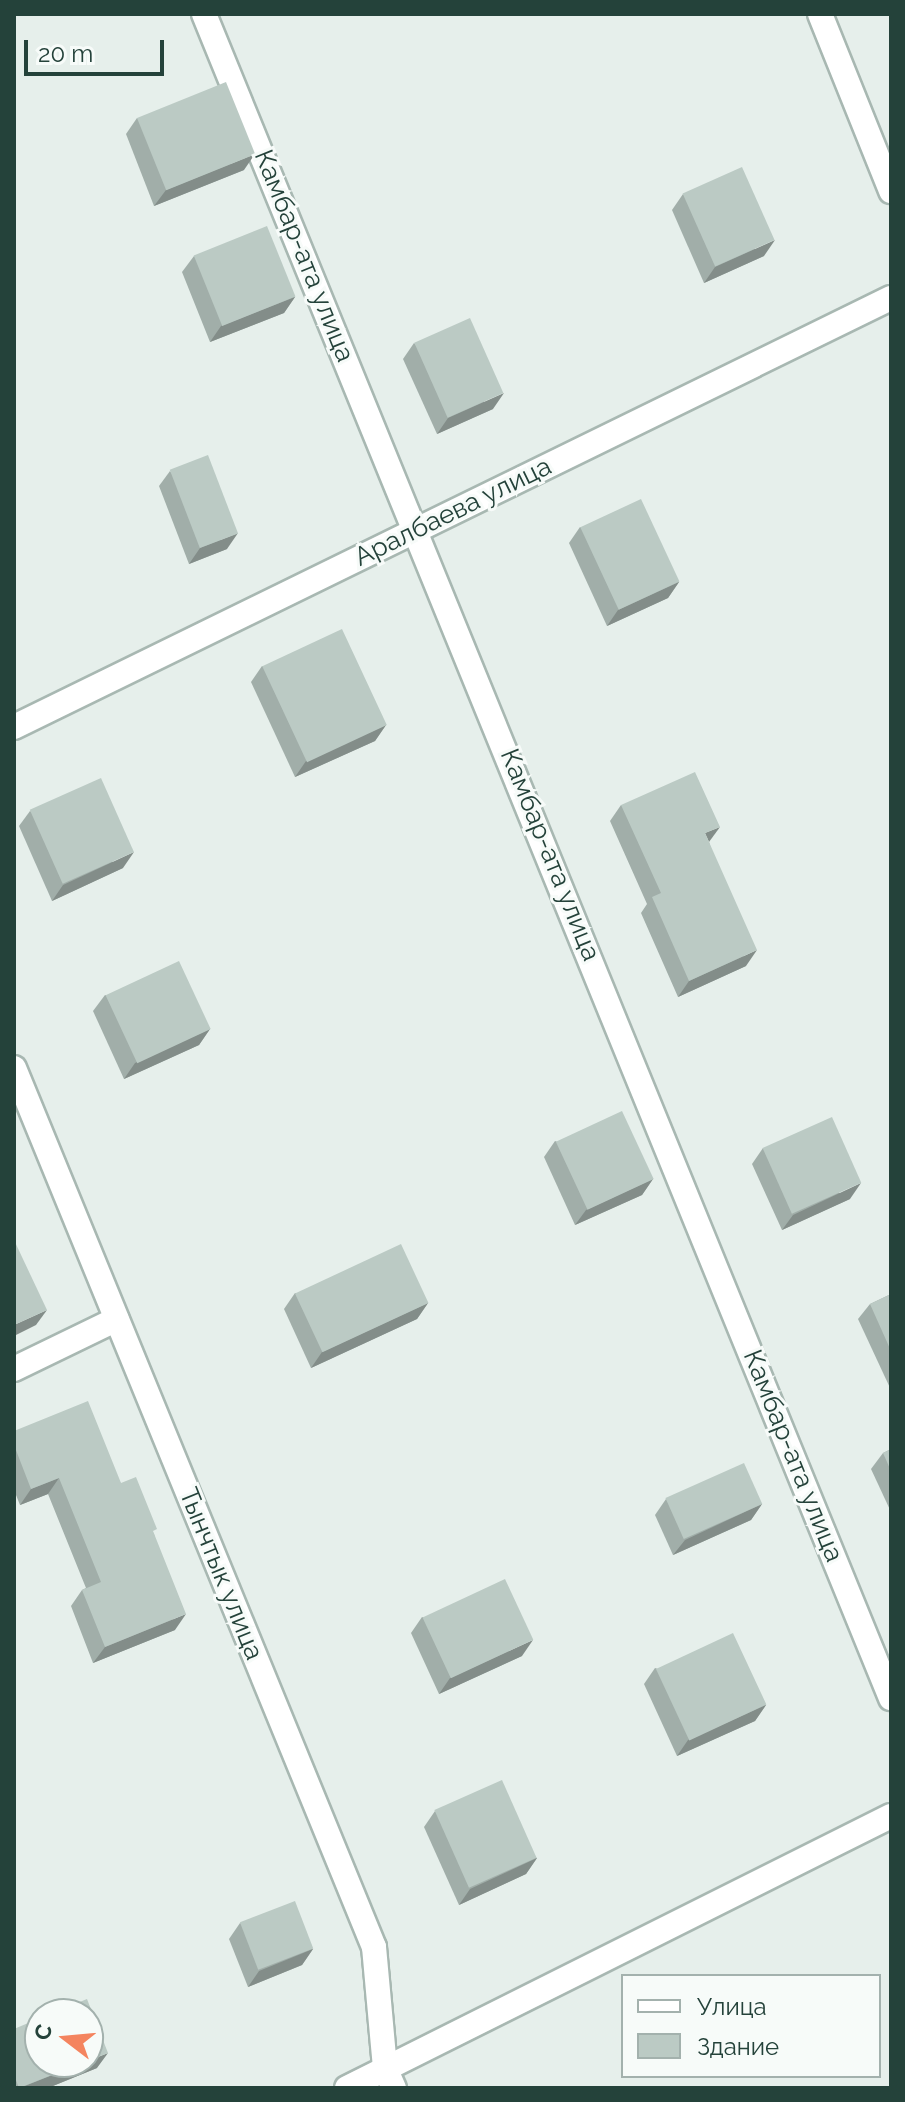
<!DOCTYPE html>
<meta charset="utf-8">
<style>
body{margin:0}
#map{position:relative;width:905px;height:2102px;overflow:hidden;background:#e6efeb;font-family:Raleway,sans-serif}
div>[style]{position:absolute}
.roads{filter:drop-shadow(2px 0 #a8b8b2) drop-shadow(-2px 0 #a8b8b2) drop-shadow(0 2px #a8b8b2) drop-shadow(0 -2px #a8b8b2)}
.street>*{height:24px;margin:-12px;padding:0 12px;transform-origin:12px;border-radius:12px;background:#fff}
.secondary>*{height:24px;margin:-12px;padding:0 12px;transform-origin:12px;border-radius:12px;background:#fff}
.wall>*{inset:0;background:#a1aea9}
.shaded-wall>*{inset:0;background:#838d89}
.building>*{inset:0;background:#bbcac4;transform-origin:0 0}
span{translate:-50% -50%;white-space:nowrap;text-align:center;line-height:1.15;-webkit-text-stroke:6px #f7fbf9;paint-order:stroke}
.street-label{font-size:26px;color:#24423a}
.frame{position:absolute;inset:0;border:16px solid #24423a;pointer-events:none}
.legend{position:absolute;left:621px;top:1974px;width:260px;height:104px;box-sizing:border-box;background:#f7fbf9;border:2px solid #a3b1ad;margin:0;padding:10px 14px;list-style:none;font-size:24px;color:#24423a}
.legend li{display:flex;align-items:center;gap:16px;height:40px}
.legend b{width:40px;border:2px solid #a3b1ad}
.north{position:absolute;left:24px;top:1998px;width:80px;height:80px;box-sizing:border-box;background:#f7fbf9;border:2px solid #a3b1ad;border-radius:50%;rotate:286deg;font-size:22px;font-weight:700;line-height:32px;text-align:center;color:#24423a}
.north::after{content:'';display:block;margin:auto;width:28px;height:36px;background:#f4845f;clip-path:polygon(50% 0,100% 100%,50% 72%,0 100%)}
.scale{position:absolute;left:24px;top:40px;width:140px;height:36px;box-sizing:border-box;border:4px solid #24423a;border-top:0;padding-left:10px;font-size:24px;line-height:28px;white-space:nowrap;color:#24423a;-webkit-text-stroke:6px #f7fbf9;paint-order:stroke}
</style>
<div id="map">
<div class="roads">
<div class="street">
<i style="left:204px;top:14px;width:1819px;rotate:67.81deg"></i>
<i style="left:820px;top:14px;width:191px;rotate:68.1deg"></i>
<i style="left:14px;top:727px;width:976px;rotate:-26.07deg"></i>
<i style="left:14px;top:1068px;width:950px;rotate:67.73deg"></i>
<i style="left:374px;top:1947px;width:121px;rotate:84.8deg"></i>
<i style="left:385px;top:2068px;width:22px;rotate:66deg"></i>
<i style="left:14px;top:1369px;width:114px;rotate:-25.9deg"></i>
</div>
<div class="secondary">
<i style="left:347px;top:2088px;width:608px;rotate:-26.57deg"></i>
</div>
</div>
<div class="wall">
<i style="clip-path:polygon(137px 118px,244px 170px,154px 206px,126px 134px)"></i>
<i style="clip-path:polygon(683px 194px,764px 256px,704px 283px,672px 210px)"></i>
<i style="clip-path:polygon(194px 256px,295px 297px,284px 313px,210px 342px,182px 272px)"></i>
<i style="clip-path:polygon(414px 343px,493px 409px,437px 434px,403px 359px)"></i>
<i style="clip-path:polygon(170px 471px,227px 549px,189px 564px,159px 486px)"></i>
<i style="clip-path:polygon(580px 527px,679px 582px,668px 598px,607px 626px,569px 543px)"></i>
<i style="clip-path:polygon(262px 666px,386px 725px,375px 741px,295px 777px,251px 682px)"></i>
<i style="clip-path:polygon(621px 805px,709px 842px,746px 966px,678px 997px,641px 913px,647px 904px,610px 821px)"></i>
<i style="clip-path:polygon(30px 811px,123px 868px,52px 901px,19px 826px)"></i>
<i style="clip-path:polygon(105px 995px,210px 1029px,199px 1045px,124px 1079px,93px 1011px)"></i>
<i style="clip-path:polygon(555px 1141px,653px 1179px,642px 1195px,575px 1225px,544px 1157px)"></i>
<i style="clip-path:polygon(763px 1148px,850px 1199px,782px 1230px,752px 1164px)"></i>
<i style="clip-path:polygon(295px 1293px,428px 1303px,417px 1319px,311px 1368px,284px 1309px)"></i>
<i style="clip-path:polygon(891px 1294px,891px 1390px,858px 1319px,870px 1304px)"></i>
<i style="clip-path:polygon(14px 1431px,121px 1483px,154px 1534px,175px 1630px,93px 1663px,71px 1606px,82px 1590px,86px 1588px,48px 1494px,20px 1505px,14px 1490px)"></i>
<i style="clip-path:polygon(891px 1449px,891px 1512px,871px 1469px,883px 1453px)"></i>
<i style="clip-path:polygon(666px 1499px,762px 1504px,751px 1520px,673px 1555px,655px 1515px)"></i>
<i style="clip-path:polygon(422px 1617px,522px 1656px,439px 1694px,411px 1633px)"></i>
<i style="clip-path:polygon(655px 1668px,766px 1705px,755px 1721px,677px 1756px,644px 1684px)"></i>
<i style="clip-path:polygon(435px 1811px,537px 1858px,526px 1874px,459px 1905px,424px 1827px)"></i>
<i style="clip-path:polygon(240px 1923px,313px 1949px,302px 1965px,248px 1987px,229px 1939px)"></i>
<i style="clip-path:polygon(14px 2029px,97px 2068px,48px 2088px,14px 2088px)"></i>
</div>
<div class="shaded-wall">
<i style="clip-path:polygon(255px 154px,244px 170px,154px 206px,166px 190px)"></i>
<i style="clip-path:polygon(775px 240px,764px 256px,704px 283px,715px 267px)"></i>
<i style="clip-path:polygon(295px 297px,284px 313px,210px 342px,221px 326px)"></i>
<i style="clip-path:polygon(504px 393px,493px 409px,437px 434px,448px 418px)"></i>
<i style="clip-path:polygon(238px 533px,227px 549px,189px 564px,200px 548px)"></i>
<i style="clip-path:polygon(679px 582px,668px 598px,607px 626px,618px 610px)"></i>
<i style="clip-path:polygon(386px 725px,375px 741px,295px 777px,306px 761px)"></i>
<i style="clip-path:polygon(720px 827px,709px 842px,705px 833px)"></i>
<i style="clip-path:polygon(134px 852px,123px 868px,52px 901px,63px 885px)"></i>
<i style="clip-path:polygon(757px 950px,746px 966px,678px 997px,689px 981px)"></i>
<i style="clip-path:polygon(210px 1029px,199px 1045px,124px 1079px,135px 1063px)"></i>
<i style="clip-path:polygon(653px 1179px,642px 1195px,575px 1225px,586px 1210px)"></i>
<i style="clip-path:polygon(861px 1183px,850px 1199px,782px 1230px,793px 1215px)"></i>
<i style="clip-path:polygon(428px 1303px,417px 1319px,311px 1368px,322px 1352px)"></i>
<i style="clip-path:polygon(47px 1310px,36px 1325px,14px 1336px,14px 1325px)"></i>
<i style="clip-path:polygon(59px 1478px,48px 1494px,20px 1505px,31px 1489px)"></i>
<i style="clip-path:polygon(762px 1504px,751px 1520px,673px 1555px,685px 1540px)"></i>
<i style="clip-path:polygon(186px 1614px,175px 1630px,93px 1663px,105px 1647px)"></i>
<i style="clip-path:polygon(533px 1640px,522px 1656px,439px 1694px,450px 1678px)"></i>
<i style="clip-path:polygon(766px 1705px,755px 1721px,677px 1756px,688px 1740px)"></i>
<i style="clip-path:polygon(537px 1858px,526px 1874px,459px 1905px,470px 1889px)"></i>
<i style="clip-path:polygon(313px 1949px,302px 1965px,248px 1987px,259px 1971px)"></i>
<i style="clip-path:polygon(108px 2053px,97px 2068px,48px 2088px,20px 2088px,85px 2062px,88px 2062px,88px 2061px)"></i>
</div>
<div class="building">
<i style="left:226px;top:82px;width:78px;height:96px;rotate:68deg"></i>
<i style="left:742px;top:167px;width:80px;height:65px;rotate:66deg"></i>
<i style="left:267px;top:226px;width:76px;height:79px;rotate:68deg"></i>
<i style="left:470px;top:318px;width:82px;height:61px;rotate:66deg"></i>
<i style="left:208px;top:455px;width:84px;height:41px;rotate:69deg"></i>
<i style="left:641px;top:499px;width:91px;height:67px;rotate:65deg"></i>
<i style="left:342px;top:629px;width:106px;height:88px;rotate:65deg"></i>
<i style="clip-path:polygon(695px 772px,720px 827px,705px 833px,757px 950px,689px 981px,652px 897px,661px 893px,621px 805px)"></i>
<i style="left:101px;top:778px;width:81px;height:78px;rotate:66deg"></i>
<i style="left:179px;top:961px;width:75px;height:81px;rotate:65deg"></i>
<i style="left:622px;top:1111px;width:75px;height:73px;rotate:65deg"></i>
<i style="left:832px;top:1117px;width:72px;height:76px;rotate:66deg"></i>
<i style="clip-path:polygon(14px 1240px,47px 1310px,14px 1325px)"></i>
<i style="left:401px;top:1244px;width:65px;height:117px;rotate:65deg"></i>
<i style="clip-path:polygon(891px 1294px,891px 1351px,870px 1304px)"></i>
<i style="clip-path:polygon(88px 1401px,121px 1483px,136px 1477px,157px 1529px,153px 1531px,186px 1614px,105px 1647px,82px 1590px,101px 1582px,59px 1478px,31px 1489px,14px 1445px,14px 1431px)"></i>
<i style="clip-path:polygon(891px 1449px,891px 1471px,883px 1453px)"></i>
<i style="left:744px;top:1463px;width:45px;height:86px;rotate:66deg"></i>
<i style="left:505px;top:1579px;width:67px;height:91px;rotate:65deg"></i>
<i style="left:733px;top:1633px;width:79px;height:85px;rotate:65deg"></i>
<i style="left:502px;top:1780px;width:85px;height:74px;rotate:66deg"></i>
<i style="left:295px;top:1901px;width:51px;height:59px;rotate:69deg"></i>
<i style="clip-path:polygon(87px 1999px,108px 2053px,88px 2061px,88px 2014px,50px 2014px)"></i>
<i style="clip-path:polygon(40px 2018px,40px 2062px,85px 2062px,19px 2088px,14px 2075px,14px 2029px)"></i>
</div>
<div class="street-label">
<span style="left:304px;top:256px;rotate:68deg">Камбар-ата улица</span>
<span style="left:453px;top:512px;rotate:-26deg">Аралбаева улица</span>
<span style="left:550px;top:855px;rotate:68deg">Камбар-ата улица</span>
<span style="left:793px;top:1456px;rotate:68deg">Камбар-ата улица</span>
<span style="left:221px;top:1574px;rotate:68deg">Тынчтык улица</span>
</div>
<div class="frame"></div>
<ul class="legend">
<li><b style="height:10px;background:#fff"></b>Улица</li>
<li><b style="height:22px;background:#bbcac4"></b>Здание</li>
</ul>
<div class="north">С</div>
<div class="scale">20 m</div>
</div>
